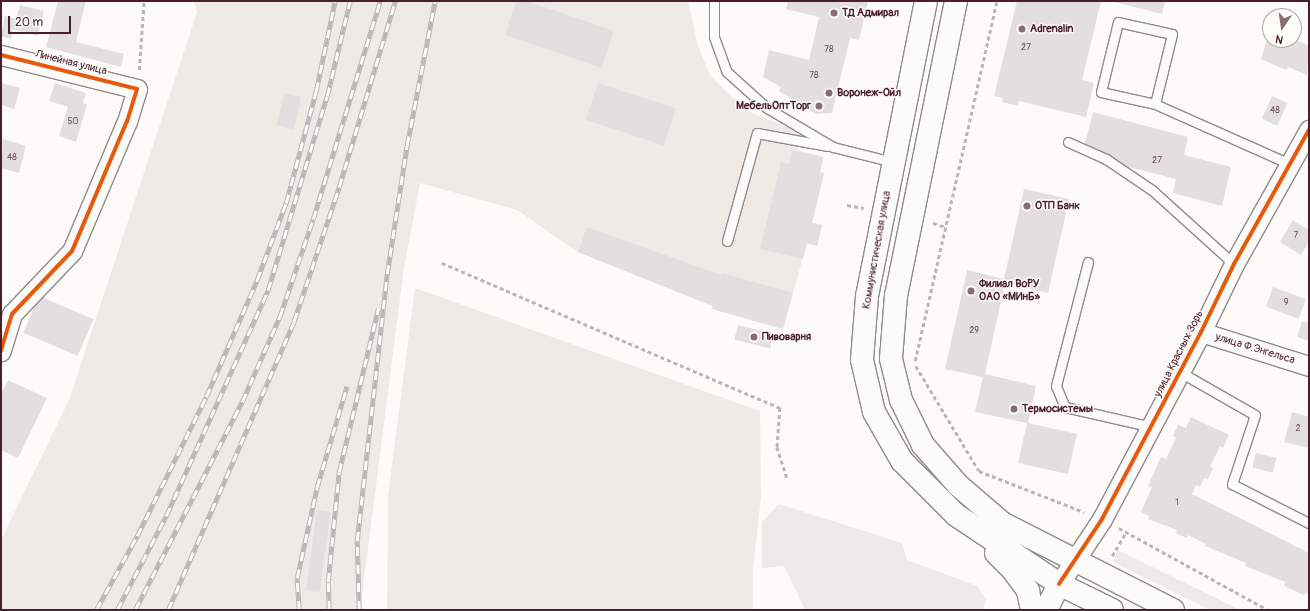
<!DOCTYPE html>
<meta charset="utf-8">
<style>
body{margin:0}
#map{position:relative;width:1310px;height:611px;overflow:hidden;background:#fcfbf8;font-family:Pangolin,sans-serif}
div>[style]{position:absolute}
.built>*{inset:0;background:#eeebe7}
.green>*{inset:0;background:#eeeae8}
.building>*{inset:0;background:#e2dfde;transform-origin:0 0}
.path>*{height:2.5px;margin-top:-1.25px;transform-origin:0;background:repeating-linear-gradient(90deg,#bbb6b6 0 4px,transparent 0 7px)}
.roads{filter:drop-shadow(1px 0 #928a8b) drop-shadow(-1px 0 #928a8b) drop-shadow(0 1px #928a8b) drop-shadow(0 -1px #928a8b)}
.service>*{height:9px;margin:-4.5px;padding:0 4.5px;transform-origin:4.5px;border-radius:4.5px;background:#fbfbf9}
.minor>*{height:19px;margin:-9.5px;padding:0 9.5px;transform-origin:9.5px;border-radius:9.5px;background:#fbfbf9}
.secondary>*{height:22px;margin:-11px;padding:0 11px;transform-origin:11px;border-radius:11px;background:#fbfbf9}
.rail>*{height:4.5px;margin-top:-2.25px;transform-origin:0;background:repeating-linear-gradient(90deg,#fdfcf7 0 9px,#bbb6b6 0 18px);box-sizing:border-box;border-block:1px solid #bbb6b6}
.cycleway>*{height:4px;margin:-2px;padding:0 2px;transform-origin:2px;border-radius:2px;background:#e8590c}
.dots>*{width:11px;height:11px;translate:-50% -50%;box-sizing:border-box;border:2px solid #fdfcf7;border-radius:50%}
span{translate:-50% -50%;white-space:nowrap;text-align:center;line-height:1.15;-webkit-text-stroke:3px #fdfcf7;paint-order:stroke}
.number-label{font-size:9px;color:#704f58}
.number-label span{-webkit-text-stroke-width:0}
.poi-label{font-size:11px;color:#4a1f2b;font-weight:700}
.left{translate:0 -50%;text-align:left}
.right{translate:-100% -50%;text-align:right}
.street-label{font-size:11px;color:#4a1f2b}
.frame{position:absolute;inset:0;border:2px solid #4a1f2b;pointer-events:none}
.north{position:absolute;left:1262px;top:8px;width:40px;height:40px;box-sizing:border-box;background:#fdfcf7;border:1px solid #b5a4a5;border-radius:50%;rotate:193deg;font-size:11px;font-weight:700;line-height:16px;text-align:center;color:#4a1f2b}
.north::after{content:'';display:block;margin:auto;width:14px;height:18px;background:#886c73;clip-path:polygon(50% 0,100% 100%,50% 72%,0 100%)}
.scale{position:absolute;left:8px;top:16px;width:63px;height:18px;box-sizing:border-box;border:2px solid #4a1f2b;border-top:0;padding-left:5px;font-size:12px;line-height:14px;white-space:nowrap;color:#4a1f2b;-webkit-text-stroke:3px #fdfcf7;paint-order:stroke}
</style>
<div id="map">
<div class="built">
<i style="clip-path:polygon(194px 1px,688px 1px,698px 46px,710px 75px,745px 110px,802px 133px,797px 150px,824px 157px,820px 172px,824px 173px,812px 223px,822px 225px,817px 246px,807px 243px,783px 329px,712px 309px,712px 306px,578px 252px,517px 210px,420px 183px,404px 268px,360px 610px,1px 610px,1px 540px,69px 400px,197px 12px)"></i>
<i style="clip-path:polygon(415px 288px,760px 411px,761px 497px,753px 569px,753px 610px,387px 610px,388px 496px)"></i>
</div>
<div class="green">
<i style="clip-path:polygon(779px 504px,902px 543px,907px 560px,977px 586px,986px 600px,983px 610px,805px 610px,784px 566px,762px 568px,762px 522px)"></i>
<i style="clip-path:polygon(1118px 550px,1240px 610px,1210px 610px,1113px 562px)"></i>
</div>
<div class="building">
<i style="clip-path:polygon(58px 1px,86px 1px,76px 42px,124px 54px,121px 67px,46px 47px)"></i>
<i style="clip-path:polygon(516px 1px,527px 1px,614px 31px,602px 68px,505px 35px)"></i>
<i style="clip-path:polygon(788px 1px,868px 1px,859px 40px,850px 38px,832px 113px,816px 114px,779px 91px,781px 87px,763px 77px,769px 50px,809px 60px,819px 17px,786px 9px)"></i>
<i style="clip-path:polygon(1017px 1px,1101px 1px,1082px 80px,1094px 83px,1086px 117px,1019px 101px,1018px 106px,1002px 102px,1003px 98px,994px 96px)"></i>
<i style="clip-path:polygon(1111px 1px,1165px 1px,1162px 14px)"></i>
<i style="clip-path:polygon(20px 5px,44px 11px,38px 36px,13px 29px,11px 39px,1px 36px,5px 16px,16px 19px)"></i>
<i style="clip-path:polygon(1270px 29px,1270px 40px,1294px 39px,1309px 46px,1307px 75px,1288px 67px,1286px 70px,1261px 59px)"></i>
<i style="clip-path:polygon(1px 83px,20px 88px,14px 109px,1px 105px)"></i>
<i style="clip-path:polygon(55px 83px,86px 93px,83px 103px,87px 105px,76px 142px,59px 136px,68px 107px,49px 101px)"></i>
<i style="left:598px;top:83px;width:82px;height:39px;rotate:18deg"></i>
<i style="left:284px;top:93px;width:18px;height:33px;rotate:13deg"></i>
<i style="left:1272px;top:96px;width:17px;height:25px;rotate:24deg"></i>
<i style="clip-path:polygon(1093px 112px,1188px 137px,1184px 155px,1231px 167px,1222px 206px,1173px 193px,1176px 179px,1082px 155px)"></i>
<i style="clip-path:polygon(3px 139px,26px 146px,19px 173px,1px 168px)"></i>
<i style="clip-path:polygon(792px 150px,823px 157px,820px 172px,824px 173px,812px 223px,822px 225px,817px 246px,807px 243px,803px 259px,760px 249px,781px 162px,789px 164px)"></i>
<i style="clip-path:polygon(1024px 189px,1069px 199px,1048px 293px,1005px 283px,985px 374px,1036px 386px,1028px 423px,1077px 434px,1068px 474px,1018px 463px,1027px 423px,975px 412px,983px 377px,945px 369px,967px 270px,1004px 279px)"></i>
<i style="clip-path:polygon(1293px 220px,1309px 230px,1309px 242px,1301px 255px,1280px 242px)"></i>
<i style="clip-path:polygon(587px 227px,721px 275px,722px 273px,793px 293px,783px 329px,712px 309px,713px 306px,578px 252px)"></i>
<i style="left:1273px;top:287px;width:35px;height:21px;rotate:20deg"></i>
<i style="left:39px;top:296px;width:59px;height:40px;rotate:23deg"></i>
<i style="clip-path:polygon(1302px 321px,1309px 323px,1309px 341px,1297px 337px)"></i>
<i style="left:738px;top:325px;width:37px;height:15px;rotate:14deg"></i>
<i style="clip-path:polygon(8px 380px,47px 398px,18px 458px,1px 450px,1px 394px)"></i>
<i style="clip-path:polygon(1292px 412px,1309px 417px,1309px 448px,1284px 442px)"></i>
<i style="clip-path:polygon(1191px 417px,1229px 435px,1223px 448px,1220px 446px,1210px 467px,1213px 468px,1208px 479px,1204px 478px,1200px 487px,1196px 485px,1192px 494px,1309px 553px,1309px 594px,1305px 593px,1304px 595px,1284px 586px,1285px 582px,1245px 566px,1246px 563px,1205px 546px,1206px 544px,1188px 535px,1187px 538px,1176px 533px,1177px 530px,1148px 519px,1149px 516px,1141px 512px,1152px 487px,1148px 486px,1161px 457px,1166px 459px,1176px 438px,1173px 436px,1178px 425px,1186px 428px)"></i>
<i style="left:1256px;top:453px;width:21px;height:15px;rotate:14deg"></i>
<i style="left:317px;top:510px;width:14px;height:81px;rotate:8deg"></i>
</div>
<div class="path">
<i style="left:139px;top:70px;width:69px;rotate:-85.9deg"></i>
<i style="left:847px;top:205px;width:17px;rotate:10deg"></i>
<i style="left:933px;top:223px;width:14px;rotate:17deg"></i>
<i style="left:442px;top:263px;width:368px;rotate:23.2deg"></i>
<i style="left:780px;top:408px;width:39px;rotate:94deg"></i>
<i style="left:777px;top:447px;width:32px;rotate:72deg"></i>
<i style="left:915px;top:361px;width:369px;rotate:-77.2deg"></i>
<i style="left:916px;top:366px;width:122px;rotate:59deg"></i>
<i style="left:979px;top:471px;width:113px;rotate:21.3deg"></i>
<i style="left:1119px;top:528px;width:170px;rotate:28.8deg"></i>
<i style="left:1112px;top:556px;width:28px;rotate:-60deg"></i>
</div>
<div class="roads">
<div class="service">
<i style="left:714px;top:1px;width:36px;rotate:90deg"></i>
<i style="left:714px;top:37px;width:37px;rotate:70deg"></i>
<i style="left:727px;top:72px;width:54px;rotate:42deg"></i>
<i style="left:767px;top:108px;width:77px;rotate:30.6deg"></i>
<i style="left:833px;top:147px;width:62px;rotate:14deg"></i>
<i style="left:1155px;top:104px;width:72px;rotate:-76.3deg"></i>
<i style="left:1172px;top:34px;width:55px;rotate:-167.5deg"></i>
<i style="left:1118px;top:22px;width:72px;rotate:103.7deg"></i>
<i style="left:1101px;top:92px;width:55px;rotate:12.5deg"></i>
<i style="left:1155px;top:104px;width:148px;rotate:24deg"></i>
<i style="left:1068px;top:142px;width:42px;rotate:24.1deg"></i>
<i style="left:1106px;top:159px;width:55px;rotate:34deg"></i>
<i style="left:1152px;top:190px;width:110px;rotate:42.1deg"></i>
<i style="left:727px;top:241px;width:112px;rotate:-74.5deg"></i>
<i style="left:757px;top:133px;width:72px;rotate:10.4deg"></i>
<i style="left:1088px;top:262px;width:128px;rotate:104.5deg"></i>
<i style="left:1056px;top:386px;width:23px;rotate:67deg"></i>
<i style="left:1065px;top:407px;width:89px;rotate:12.9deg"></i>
<i style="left:1180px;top:372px;width:86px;rotate:29.8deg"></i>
<i style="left:1255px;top:415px;width:73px;rotate:108.4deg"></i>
<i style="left:1232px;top:484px;width:86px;rotate:26.9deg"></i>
</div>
<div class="minor">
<i style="left:1px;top:55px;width:140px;rotate:14deg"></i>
<i style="left:137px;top:89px;width:34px;rotate:107deg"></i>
<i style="left:127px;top:121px;width:141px;rotate:112.9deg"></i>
<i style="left:72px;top:251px;width:87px;rotate:133.6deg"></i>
<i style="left:12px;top:314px;width:39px;rotate:107deg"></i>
<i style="left:1201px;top:332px;width:113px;rotate:17.5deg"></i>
<i style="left:1059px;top:584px;width:78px;rotate:-56.5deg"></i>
<i style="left:1102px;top:519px;width:212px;rotate:-62.1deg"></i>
<i style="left:1201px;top:332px;width:76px;rotate:-64.1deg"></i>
<i style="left:1234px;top:264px;width:154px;rotate:-60.8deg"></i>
</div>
<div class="secondary">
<i style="left:926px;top:1px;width:301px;rotate:101.3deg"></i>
<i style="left:867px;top:296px;width:64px;rotate:94.5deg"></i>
<i style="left:862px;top:360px;width:53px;rotate:77deg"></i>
<i style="left:874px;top:412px;width:56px;rotate:60.3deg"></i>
<i style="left:902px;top:461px;width:76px;rotate:45deg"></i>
<i style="left:956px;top:515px;width:124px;rotate:33.8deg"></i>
<i style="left:1059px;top:584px;width:59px;rotate:26.1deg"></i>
<i style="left:956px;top:1px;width:300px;rotate:101.5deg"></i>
<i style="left:896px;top:295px;width:64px;rotate:94.5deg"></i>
<i style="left:891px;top:359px;width:42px;rotate:76.3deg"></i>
<i style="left:901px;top:400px;width:50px;rotate:63.9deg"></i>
<i style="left:923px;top:445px;width:53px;rotate:48.8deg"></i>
<i style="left:958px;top:485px;width:58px;rotate:40.8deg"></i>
<i style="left:1002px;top:523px;width:192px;rotate:27deg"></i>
<i style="left:996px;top:553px;width:24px;rotate:45deg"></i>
<i style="left:1013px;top:570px;width:26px;rotate:54deg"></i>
<i style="left:1028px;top:591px;width:19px;rotate:78deg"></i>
<i style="left:1046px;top:610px;width:29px;rotate:-63deg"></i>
</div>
</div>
<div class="rail">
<i style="left:96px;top:610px;width:85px;rotate:-61deg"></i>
<i style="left:137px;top:536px;width:155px;rotate:-63.6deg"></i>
<i style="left:206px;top:397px;width:128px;rotate:-66.4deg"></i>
<i style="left:257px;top:280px;width:82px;rotate:-69.4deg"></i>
<i style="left:286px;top:203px;width:116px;rotate:-75deg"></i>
<i style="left:316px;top:91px;width:92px;rotate:-78.1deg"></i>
<i style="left:117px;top:610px;width:106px;rotate:-62.5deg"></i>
<i style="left:166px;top:516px;width:248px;rotate:-65.7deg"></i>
<i style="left:268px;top:290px;width:203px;rotate:-73.1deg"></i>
<i style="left:327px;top:96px;width:98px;rotate:-76.4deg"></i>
<i style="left:135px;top:610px;width:234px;rotate:-62.8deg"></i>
<i style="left:242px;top:402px;width:94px;rotate:-66.2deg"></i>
<i style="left:280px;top:316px;width:102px;rotate:-71.2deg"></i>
<i style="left:313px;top:219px;width:228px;rotate:-72.9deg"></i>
<i style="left:168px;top:610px;width:315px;rotate:-66.4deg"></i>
<i style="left:294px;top:321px;width:141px;rotate:-71.4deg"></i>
<i style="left:339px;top:187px;width:194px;rotate:-73.2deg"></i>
<i style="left:299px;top:610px;width:32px;rotate:-94deg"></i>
<i style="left:297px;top:578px;width:93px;rotate:-77.6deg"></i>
<i style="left:317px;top:487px;width:105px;rotate:-73.5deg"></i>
<i style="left:329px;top:610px;width:28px;rotate:-92deg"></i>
<i style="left:328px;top:582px;width:111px;rotate:-84.3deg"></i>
<i style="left:339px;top:472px;width:168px;rotate:-76.5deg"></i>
<i style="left:359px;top:610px;width:69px;rotate:-91.7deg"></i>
<i style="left:357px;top:541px;width:269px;rotate:-83.6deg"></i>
<i style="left:387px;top:274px;width:131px;rotate:-81.2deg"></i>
<i style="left:407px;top:145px;width:147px;rotate:-79deg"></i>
</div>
<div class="cycleway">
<i style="left:1px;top:55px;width:140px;rotate:14deg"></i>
<i style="left:137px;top:89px;width:34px;rotate:107deg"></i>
<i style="left:127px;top:121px;width:141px;rotate:112.9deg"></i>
<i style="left:72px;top:251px;width:87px;rotate:133.6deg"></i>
<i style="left:12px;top:314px;width:39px;rotate:107deg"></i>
<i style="left:1059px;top:584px;width:78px;rotate:-56.5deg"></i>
<i style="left:1102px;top:519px;width:212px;rotate:-62.1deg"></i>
<i style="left:1201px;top:332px;width:76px;rotate:-64.1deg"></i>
<i style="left:1234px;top:264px;width:154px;rotate:-60.8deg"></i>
</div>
<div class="dots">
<i style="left:834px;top:13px;background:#886c73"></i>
<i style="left:1022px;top:29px;background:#886c73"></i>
<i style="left:829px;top:93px;background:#886c73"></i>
<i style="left:819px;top:106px;background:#886c73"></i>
<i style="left:1027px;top:206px;background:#886c73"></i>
<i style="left:971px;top:291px;background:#886c73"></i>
<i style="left:754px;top:337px;background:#886c73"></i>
<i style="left:1014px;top:409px;background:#886c73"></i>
</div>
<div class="number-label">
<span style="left:1026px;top:48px">27</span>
<span style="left:829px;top:50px">78</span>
<span style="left:814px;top:76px">78</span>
<span style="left:1275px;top:111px">48</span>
<span style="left:73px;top:122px">50</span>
<span style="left:12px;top:158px">48</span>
<span style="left:1157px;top:161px">27</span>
<span style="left:1296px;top:236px">7</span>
<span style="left:1286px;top:303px">9</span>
<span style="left:974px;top:331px">29</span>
<span style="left:1298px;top:429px">2</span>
<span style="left:1177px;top:503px">1</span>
</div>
<div class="poi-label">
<span class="left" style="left:842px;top:13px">ТД Адмирал</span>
<span class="left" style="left:1030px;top:29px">Adrenalin</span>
<span class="left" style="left:837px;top:93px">Воронеж-Ойл</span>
<span class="right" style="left:811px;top:106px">МебельОптТорг</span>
<span class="left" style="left:1035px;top:206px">ОТП Банк</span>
<span class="left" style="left:979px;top:291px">Филиал ВоРУ<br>ОАО «МИнБ»</span>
<span class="left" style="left:762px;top:337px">Пивоварня</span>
<span class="left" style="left:1022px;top:409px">Термосистемы</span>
</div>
<div class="street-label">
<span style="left:71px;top:63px;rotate:14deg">Линейная улица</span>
<span style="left:877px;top:250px;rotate:-80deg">Коммунистическая улица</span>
<span style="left:1255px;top:349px;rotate:17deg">улица Ф.Энгельса</span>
<span style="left:1179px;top:354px;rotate:-63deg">улица Красных Зорь</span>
</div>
<div class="frame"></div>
<div class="north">N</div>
<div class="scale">20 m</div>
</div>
